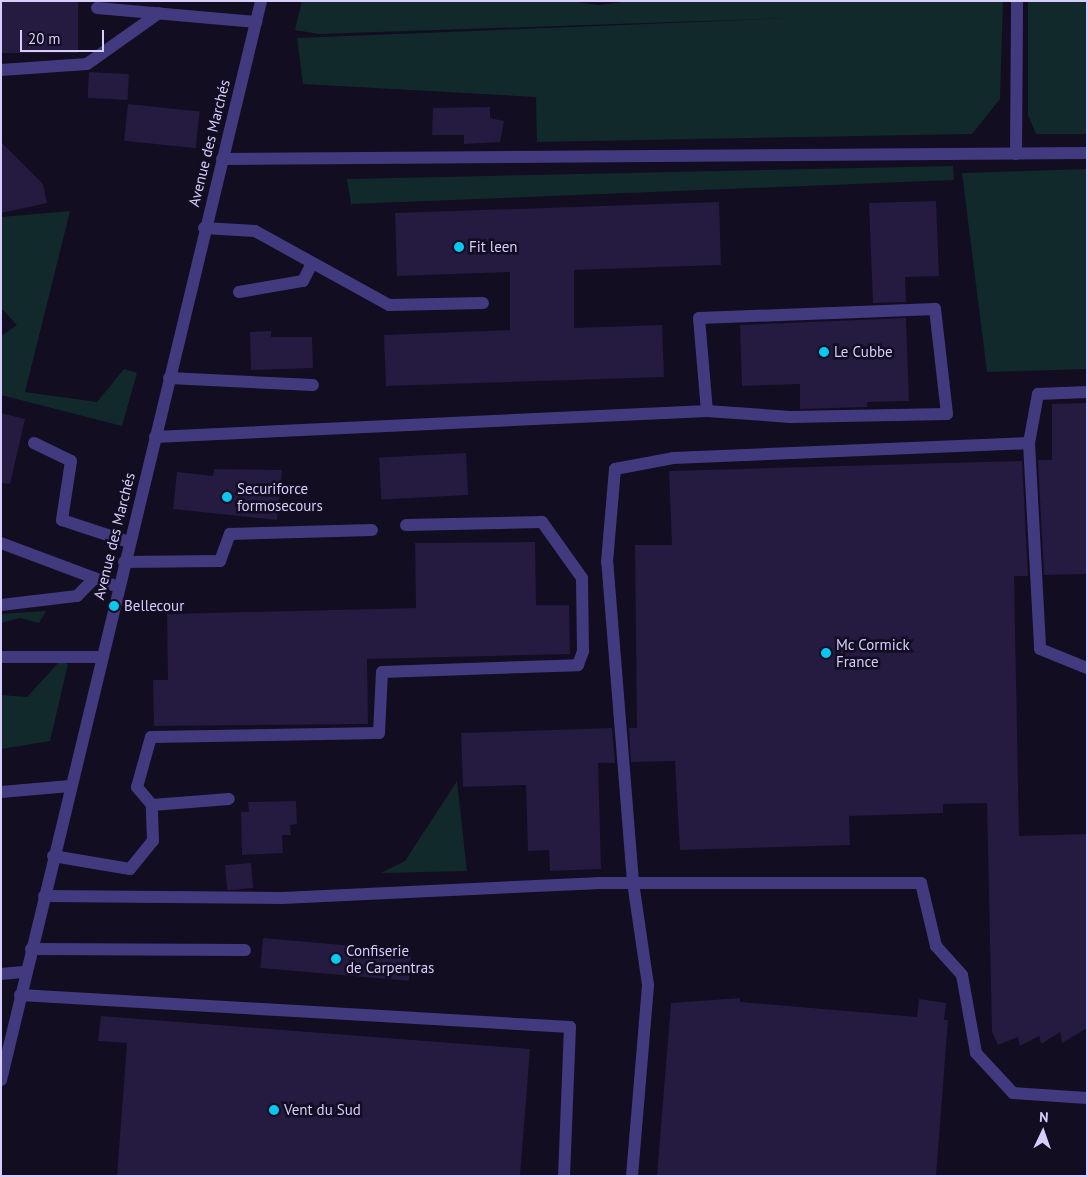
<!DOCTYPE html>
<meta charset="utf-8">
<style>
body{margin:0}
#map{position:relative;width:1088px;height:1177px;overflow:hidden;background:#120d20;font-family:"PT Sans",sans-serif}
div>[style]{position:absolute}
.green>*{inset:0;background:#11292a}
.building>*{inset:0;background:#251a40;transform-origin:0 0}
.minor>*{height:12px;margin:-6px;padding:0 6px;transform-origin:6px;border-radius:6px;background:#413a7e}
.dots>*{width:14px;height:14px;translate:-50% -50%;box-sizing:border-box;border:2px solid #120d20;border-radius:50%}
span{translate:-50% -50%;white-space:nowrap;text-align:center;line-height:1.15;-webkit-text-stroke:5px #120d20;paint-order:stroke}
.street-label{font-size:15px;color:#d7cefe}
.poi-label{font-size:15px;color:#d7cefe}
.left{translate:0 -50%;text-align:left}
.frame{position:absolute;inset:0;border:2px solid #d7cefe;pointer-events:none}
.north{position:absolute;left:1018px;top:1107px;width:50px;height:50px;-webkit-text-stroke:4px #120d20;paint-order:stroke;rotate:3deg;font-size:14px;font-weight:700;line-height:20px;text-align:center;color:#d7cefe}
.north::after{content:'';display:block;margin:auto;width:18px;height:22px;background:#d7cefe;clip-path:polygon(50% 0,100% 100%,50% 72%,0 100%)}
.scale{position:absolute;left:20px;top:30px;width:84px;height:22px;box-sizing:border-box;border:2px solid #d7cefe;border-top:0;padding-left:6px;font-size:15px;line-height:18px;white-space:nowrap;color:#d7cefe;-webkit-text-stroke:4px #120d20;paint-order:stroke}
</style>
<div id="map">
<div class="green">
<i style="clip-path:polygon(302px 1px,570px 1px,599px 5px,630px 1px,1003px 1px,1000px 99px,972px 134px,537px 142px,536px 97px,303px 84px,297px 38px,794px 18px,319px 34px,295px 30px)"></i>
<i style="clip-path:polygon(1028px 1px,1087px 1px,1087px 134px,1036px 134px,1028px 115px)"></i>
<i style="clip-path:polygon(953px 166px,954px 180px,351px 204px,347px 179px)"></i>
<i style="clip-path:polygon(1087px 169px,1087px 369px,987px 372px,962px 173px)"></i>
<i style="clip-path:polygon(70px 211px,25px 392px,97px 402px,124px 369px,137px 373px,122px 426px,1px 395px,1px 336px,17px 325px,1px 308px,1px 217px)"></i>
<i style="clip-path:polygon(46px 611px,39px 623px,20px 618px,1px 623px,1px 614px)"></i>
<i style="clip-path:polygon(60px 661px,68px 664px,50px 741px,1px 749px,1px 695px,27px 697px)"></i>
<i style="clip-path:polygon(457px 781px,467px 871px,381px 873px,405px 861px)"></i>
</div>
<div class="building">
<i style="left:1px;top:1px;width:77px;height:52px"></i>
<i style="left:89px;top:72px;width:40px;height:26px;rotate:3deg"></i>
<i style="left:128px;top:104px;width:72px;height:37px;rotate:6deg"></i>
<i style="clip-path:polygon(490px 107px,490px 118px,504px 121px,500px 142px,464px 144px,464px 135px,432px 135px,433px 108px)"></i>
<i style="clip-path:polygon(1px 142px,43px 184px,47px 203px,1px 213px)"></i>
<i style="clip-path:polygon(936px 201px,939px 276px,905px 277px,906px 302px,873px 303px,869px 203px)"></i>
<i style="clip-path:polygon(719px 202px,721px 265px,574px 270px,574px 328px,662px 325px,664px 377px,386px 386px,384px 335px,510px 330px,510px 272px,397px 276px,395px 213px)"></i>
<i style="clip-path:polygon(906px 318px,909px 401px,867px 402px,867px 407px,800px 409px,800px 384px,742px 386px,740px 325px)"></i>
<i style="clip-path:polygon(271px 331px,271px 337px,312px 337px,313px 368px,251px 370px,250px 332px)"></i>
<i style="clip-path:polygon(1087px 403px,1087px 574px,1044px 575px,1038px 460px,1052px 460px,1052px 404px)"></i>
<i style="clip-path:polygon(1px 413px,25px 419px,10px 484px,1px 483px)"></i>
<i style="left:466px;top:453px;width:42px;height:87px;rotate:87deg"></i>
<i style="clip-path:polygon(1022px 461px,1028px 576px,1014px 576px,1019px 836px,1087px 834px,1087px 1028px,1062px 1043px,1060px 1032px,1041px 1044px,1039px 1036px,1020px 1046px,1018px 1037px,998px 1045px,992px 1032px,987px 803px,943px 804px,943px 813px,849px 816px,850px 845px,680px 850px,675px 761px,631px 762px,629px 728px,637px 728px,635px 545px,672px 545px,669px 471px)"></i>
<i style="clip-path:polygon(214px 469px,282px 470px,277px 520px,173px 509px,177px 472px,213px 476px)"></i>
<i style="clip-path:polygon(535px 542px,536px 605px,569px 605px,570px 654px,367px 659px,368px 724px,154px 726px,153px 680px,168px 680px,167px 614px,416px 608px,415px 543px)"></i>
<i style="clip-path:polygon(612px 728px,615px 763px,598px 763px,601px 869px,550px 871px,549px 850px,528px 851px,526px 785px,463px 787px,461px 733px)"></i>
<i style="clip-path:polygon(296px 801px,297px 824px,290px 825px,291px 835px,282px 835px,283px 853px,242px 855px,241px 812px,249px 812px,248px 802px)"></i>
<i style="left:251px;top:863px;width:25px;height:26px;rotate:85deg"></i>
<i style="left:263px;top:938px;width:149px;height:30px;rotate:5deg"></i>
<i style="clip-path:polygon(740px 998px,740px 1002px,917px 1017px,919px 999px,946px 1003px,944px 1020px,948px 1020px,936px 1176px,657px 1176px,671px 1003px)"></i>
<i style="clip-path:polygon(101px 1016px,530px 1049px,520px 1176px,117px 1176px,127px 1043px,98px 1041px)"></i>
</div>
<div class="minor">
<i style="left:97px;top:8px;width:160px;rotate:5deg"></i>
<i style="left:1px;top:70px;width:86px;rotate:-4deg"></i>
<i style="left:87px;top:64px;width:88px;rotate:-35.3deg"></i>
<i style="left:1016px;top:154px;width:153px;rotate:-89.6deg"></i>
<i style="left:222px;top:159px;width:865px;rotate:-0.4deg"></i>
<i style="left:204px;top:228px;width:51px;rotate:3.4deg"></i>
<i style="left:255px;top:231px;width:153px;rotate:28.9deg"></i>
<i style="left:389px;top:305px;width:94px;rotate:-1.2deg"></i>
<i style="left:239px;top:292px;width:65px;rotate:-9.8deg"></i>
<i style="left:303px;top:281px;width:20px;rotate:-63deg"></i>
<i style="left:169px;top:378px;width:144px;rotate:2.8deg"></i>
<i style="left:155px;top:437px;width:553px;rotate:-2.7deg"></i>
<i style="left:707px;top:411px;width:84px;rotate:4.1deg"></i>
<i style="left:791px;top:417px;width:156px;rotate:-1.1deg"></i>
<i style="left:947px;top:414px;width:106px;rotate:-96.5deg"></i>
<i style="left:935px;top:309px;width:236px;rotate:177.8deg"></i>
<i style="left:699px;top:318px;width:93px;rotate:85.1deg"></i>
<i style="left:34px;top:443px;width:41px;rotate:25.9deg"></i>
<i style="left:71px;top:461px;width:60px;rotate:98.7deg"></i>
<i style="left:62px;top:520px;width:71px;rotate:18.2deg"></i>
<i style="left:1029px;top:443px;width:206px;rotate:86.9deg"></i>
<i style="left:1040px;top:649px;width:51px;rotate:22deg"></i>
<i style="left:1px;top:543px;width:125px;rotate:20.6deg"></i>
<i style="left:124px;top:562px;width:96px;rotate:-0.6deg"></i>
<i style="left:220px;top:561px;width:29px;rotate:-70deg"></i>
<i style="left:230px;top:534px;width:142px;rotate:-1.6deg"></i>
<i style="left:1px;top:605px;width:77px;rotate:-6.8deg"></i>
<i style="left:77px;top:596px;width:25px;rotate:-45deg"></i>
<i style="left:1px;top:657px;width:100px"></i>
<i style="left:1px;top:792px;width:69px;rotate:-5deg"></i>
<i style="left:152px;top:805px;width:23px;rotate:-130deg"></i>
<i style="left:137px;top:787px;width:52px;rotate:-74.4deg"></i>
<i style="left:151px;top:737px;width:228px;rotate:-1deg"></i>
<i style="left:379px;top:733px;width:61px;rotate:-87.2deg"></i>
<i style="left:382px;top:672px;width:196px;rotate:-2deg"></i>
<i style="left:578px;top:665px;width:15px;rotate:-70deg"></i>
<i style="left:583px;top:651px;width:73px;rotate:-90.8deg"></i>
<i style="left:582px;top:578px;width:69px;rotate:-125.5deg"></i>
<i style="left:542px;top:522px;width:136px;rotate:178.7deg"></i>
<i style="left:53px;top:856px;width:78px;rotate:9.6deg"></i>
<i style="left:130px;top:869px;width:36px;rotate:-51deg"></i>
<i style="left:153px;top:841px;width:36px;rotate:-92deg"></i>
<i style="left:152px;top:805px;width:77px;rotate:-4.5deg"></i>
<i style="left:44px;top:896px;width:238px;rotate:0.5deg"></i>
<i style="left:282px;top:898px;width:319px;rotate:-2.7deg"></i>
<i style="left:601px;top:883px;width:320px"></i>
<i style="left:921px;top:883px;width:65px;rotate:76.6deg"></i>
<i style="left:936px;top:946px;width:39px;rotate:48deg"></i>
<i style="left:962px;top:975px;width:79px;rotate:79.8deg"></i>
<i style="left:976px;top:1053px;width:54px;rotate:47.2deg"></i>
<i style="left:1013px;top:1093px;width:74px;rotate:3.9deg"></i>
<i style="left:31px;top:949px;width:214px;rotate:0.3deg"></i>
<i style="left:1px;top:974px;width:25px;rotate:-5deg"></i>
<i style="left:20px;top:995px;width:551px;rotate:3.33deg"></i>
<i style="left:570px;top:1027px;width:149px;rotate:92.3deg"></i>
<i style="left:1px;top:1080px;width:1110px;rotate:-76.45deg"></i>
<i style="left:632px;top:1176px;width:192px;rotate:-85.2deg"></i>
<i style="left:648px;top:985px;width:104px;rotate:-98.3deg"></i>
<i style="left:633px;top:882px;width:321px;rotate:-94.6deg"></i>
<i style="left:607px;top:562px;width:93px;rotate:-85.1deg"></i>
<i style="left:615px;top:469px;width:59px;rotate:-10.7deg"></i>
<i style="left:673px;top:458px;width:356px;rotate:-2.4deg"></i>
<i style="left:1029px;top:443px;width:50px;rotate:-79.6deg"></i>
<i style="left:1038px;top:394px;width:49px;rotate:-2.3deg"></i>
</div>
<div class="dots">
<i style="left:459px;top:247px;background:#07c8f1"></i>
<i style="left:824px;top:352px;background:#07c8f1"></i>
<i style="left:227px;top:497px;background:#07c8f1"></i>
<i style="left:114px;top:606px;background:#07c8f1"></i>
<i style="left:826px;top:653px;background:#07c8f1"></i>
<i style="left:336px;top:959px;background:#07c8f1"></i>
<i style="left:274px;top:1110px;background:#07c8f1"></i>
</div>
<div class="street-label">
<span style="left:209px;top:143px;rotate:-76deg">Avenue des Marchés</span>
<span style="left:114px;top:536px;rotate:-76deg">Avenue des Marchés</span>
</div>
<div class="poi-label">
<span class="left" style="left:469px;top:247px">Fit leen</span>
<span class="left" style="left:834px;top:352px">Le Cubbe</span>
<span class="left" style="left:237px;top:497px">Securiforce<br>formosecours</span>
<span class="left" style="left:124px;top:606px">Bellecour</span>
<span class="left" style="left:836px;top:653px">Mc Cormick<br>France</span>
<span class="left" style="left:346px;top:959px">Confiserie<br>de Carpentras</span>
<span class="left" style="left:284px;top:1110px">Vent du Sud</span>
</div>
<div class="frame"></div>
<div class="north">N</div>
<div class="scale">20 m</div>
</div>
